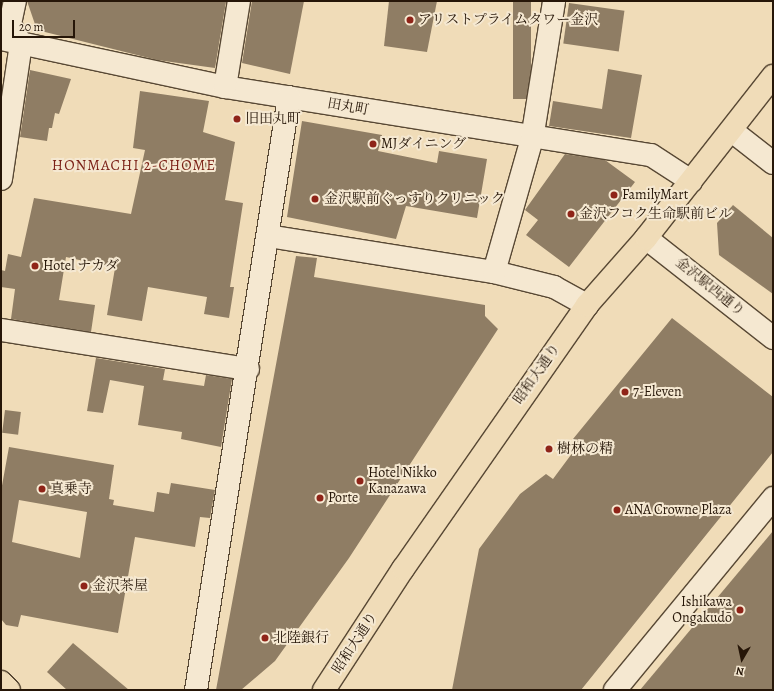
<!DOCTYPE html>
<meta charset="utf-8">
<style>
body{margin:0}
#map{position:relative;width:774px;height:691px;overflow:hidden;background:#f0dcb8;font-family:Alegreya,"Noto Serif JP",serif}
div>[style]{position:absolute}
.building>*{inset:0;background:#8f7d64;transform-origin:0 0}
.roads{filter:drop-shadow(1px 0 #584834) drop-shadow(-1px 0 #584834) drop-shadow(0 1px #584834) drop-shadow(0 -1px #584834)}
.minor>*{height:22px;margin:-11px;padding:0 11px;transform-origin:11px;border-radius:11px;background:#f5e8d1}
.major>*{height:22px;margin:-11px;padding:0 11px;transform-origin:11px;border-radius:11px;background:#f0dcb8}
.dots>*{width:11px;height:11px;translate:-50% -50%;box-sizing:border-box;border:2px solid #f5e8d1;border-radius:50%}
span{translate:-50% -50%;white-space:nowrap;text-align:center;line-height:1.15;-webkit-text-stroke:4px #f5e8d1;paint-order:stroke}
.poi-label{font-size:14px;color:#261608}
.left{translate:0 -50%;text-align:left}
.right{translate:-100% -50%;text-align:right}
.street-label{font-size:14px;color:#261608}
.neighbourhood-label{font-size:15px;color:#7a1f14;letter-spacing:1px}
.frame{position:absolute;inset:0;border:2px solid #261608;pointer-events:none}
.north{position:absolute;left:722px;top:639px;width:40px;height:40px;-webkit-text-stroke:3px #f5e8d1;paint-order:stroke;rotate:189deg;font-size:11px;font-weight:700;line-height:16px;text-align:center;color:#261608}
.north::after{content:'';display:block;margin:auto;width:14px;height:18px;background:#261608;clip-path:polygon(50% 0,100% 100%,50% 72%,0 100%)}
.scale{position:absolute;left:12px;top:20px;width:63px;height:18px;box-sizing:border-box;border:2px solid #261608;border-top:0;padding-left:5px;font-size:12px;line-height:14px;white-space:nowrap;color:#261608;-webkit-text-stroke:3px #f5e8d1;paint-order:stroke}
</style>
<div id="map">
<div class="building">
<i style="clip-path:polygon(27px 1px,226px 2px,215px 68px,157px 60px,37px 30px)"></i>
<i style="clip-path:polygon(252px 1px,304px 1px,290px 74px,242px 63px)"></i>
<i style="clip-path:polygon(389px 1px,437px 1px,427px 52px,384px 46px)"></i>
<i style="left:513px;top:1px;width:18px;height:98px"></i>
<i style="left:569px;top:3px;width:56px;height:41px;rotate:8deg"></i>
<i style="clip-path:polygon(608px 69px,642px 75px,631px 138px,549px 126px,553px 101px,602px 109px)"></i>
<i style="clip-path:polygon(30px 70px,71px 79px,59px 114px,55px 113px,52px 128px,49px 128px,47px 141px,20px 137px)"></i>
<i style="clip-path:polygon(140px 91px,209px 101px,203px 132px,235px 142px,225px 200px,243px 203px,230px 287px,234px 287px,229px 318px,204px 314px,207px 297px,148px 287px,142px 321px,107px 315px,115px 268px,66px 257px,59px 300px,95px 305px,91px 332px,11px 319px,15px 289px,1px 287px,1px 270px,5px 271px,8px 254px,21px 257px,34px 198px,131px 214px,145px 150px,133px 148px)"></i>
<i style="clip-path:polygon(302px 121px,382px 135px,378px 151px,437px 163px,439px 151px,487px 159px,477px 218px,406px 206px,396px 239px,287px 217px)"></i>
<i style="clip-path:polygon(565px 154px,605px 160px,635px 182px,569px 267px,526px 235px,538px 220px,525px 210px)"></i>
<i style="clip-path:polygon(733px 205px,773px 238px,773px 294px,719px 255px,717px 223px)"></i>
<i style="clip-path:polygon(296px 256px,317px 258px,314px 277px,485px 305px,485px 316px,498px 329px,349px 558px,275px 661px,241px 690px,216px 690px)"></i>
<i style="clip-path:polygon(672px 318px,773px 397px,773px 452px,581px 690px,452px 690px,479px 549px,520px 494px,546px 474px,553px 479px,579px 444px,573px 439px)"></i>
<i style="clip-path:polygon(96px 358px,165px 369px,163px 380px,204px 386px,206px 375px,232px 379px,221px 447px,181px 439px,182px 432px,138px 425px,144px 386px,110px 380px,103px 413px,87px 411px)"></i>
<i style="left:5px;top:410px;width:16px;height:23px;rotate:7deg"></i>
<i style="clip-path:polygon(evenodd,9px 447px,114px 465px,109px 499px,114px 500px,113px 505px,154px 512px,157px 492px,169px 494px,171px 483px,215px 490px,210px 518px,200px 517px,195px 547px,135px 537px,118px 633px,21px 615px,18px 627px,6px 625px,1px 619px,1px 491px,9px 447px,19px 500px,87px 512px,80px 558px,12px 542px,19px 500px)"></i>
<i style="clip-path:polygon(773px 531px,773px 690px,640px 690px)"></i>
<i style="clip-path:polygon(73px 643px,129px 690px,67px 690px,47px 672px)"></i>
</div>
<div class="roads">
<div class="minor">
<i style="left:1px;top:39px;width:229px;rotate:12.1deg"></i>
<i style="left:225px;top:87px;width:431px;rotate:9.1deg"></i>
<i style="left:651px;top:155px;width:48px;rotate:33deg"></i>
<i style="left:225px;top:87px;width:87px;rotate:-80.8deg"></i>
<i style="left:732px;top:131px;width:52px;rotate:38deg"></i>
<i style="left:1px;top:179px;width:136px;rotate:-81.6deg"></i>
<i style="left:21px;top:44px;width:23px;rotate:-119deg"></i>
<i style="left:10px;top:24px;width:24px;rotate:-78deg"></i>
<i style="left:268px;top:236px;width:229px;rotate:9.1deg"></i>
<i style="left:494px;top:272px;width:62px;rotate:14deg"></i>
<i style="left:554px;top:287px;width:38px;rotate:29deg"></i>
<i style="left:646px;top:238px;width:162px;rotate:38.2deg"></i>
<i style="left:494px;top:272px;width:138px;rotate:-74.1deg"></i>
<i style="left:532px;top:139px;width:140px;rotate:-80.9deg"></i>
<i style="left:1px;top:330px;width:250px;rotate:9deg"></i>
<i style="left:196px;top:690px;width:600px;rotate:-81.09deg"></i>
<i style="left:615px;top:690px;width:249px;rotate:-50.5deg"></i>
</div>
<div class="major">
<i style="left:1px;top:682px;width:11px;rotate:45deg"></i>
<i style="left:324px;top:690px;width:145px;rotate:-56.9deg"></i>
<i style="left:403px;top:569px;width:322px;rotate:-55.1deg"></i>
<i style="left:587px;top:305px;width:89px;rotate:-48.6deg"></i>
<i style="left:646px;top:238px;width:206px;rotate:-51.9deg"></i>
</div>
</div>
<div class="dots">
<i style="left:410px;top:20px;background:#8f2418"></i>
<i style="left:237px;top:119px;background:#8f2418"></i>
<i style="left:373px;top:144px;background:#8f2418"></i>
<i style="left:614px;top:195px;background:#8f2418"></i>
<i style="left:315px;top:199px;background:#8f2418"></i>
<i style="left:571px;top:214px;background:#8f2418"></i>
<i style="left:35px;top:266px;background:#8f2418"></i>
<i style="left:625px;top:392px;background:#8f2418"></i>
<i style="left:549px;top:449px;background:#8f2418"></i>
<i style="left:360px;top:481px;background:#8f2418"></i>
<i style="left:42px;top:489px;background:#8f2418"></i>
<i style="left:320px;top:498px;background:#8f2418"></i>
<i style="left:617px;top:510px;background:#8f2418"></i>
<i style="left:84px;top:586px;background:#8f2418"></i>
<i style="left:740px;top:610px;background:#8f2418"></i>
<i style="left:265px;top:638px;background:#8f2418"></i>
</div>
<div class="poi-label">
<span class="left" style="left:418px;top:20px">アリストプライムタワー金沢</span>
<span class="left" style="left:245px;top:119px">旧田丸町</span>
<span class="left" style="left:381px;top:144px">MJダイニング</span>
<span class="left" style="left:622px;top:195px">FamilyMart</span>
<span class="left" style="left:324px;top:199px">金沢駅前ぐっすりクリニック</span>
<span class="left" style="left:579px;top:214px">金沢フコク生命駅前ビル</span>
<span class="left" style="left:43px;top:266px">Hotel ナカダ</span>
<span class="left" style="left:633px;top:392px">7-Eleven</span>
<span class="left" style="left:557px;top:449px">樹林の精</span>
<span class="left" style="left:368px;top:481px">Hotel Nikko<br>Kanazawa</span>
<span class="left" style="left:50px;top:489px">真乗寺</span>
<span class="left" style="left:328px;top:498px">Porte</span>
<span class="left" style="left:625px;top:510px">ANA Crowne Plaza</span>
<span class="left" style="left:92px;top:586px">金沢茶屋</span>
<span class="right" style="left:732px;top:610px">Ishikawa<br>Ongakudō</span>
<span class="left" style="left:273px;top:638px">北陸銀行</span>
</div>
<div class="street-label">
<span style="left:348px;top:107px;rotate:10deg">田丸町</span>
<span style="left:710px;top:287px;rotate:39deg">金沢駅西通り</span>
<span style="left:537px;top:374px;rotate:-55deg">昭和大通り</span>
<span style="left:355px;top:643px;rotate:-57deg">昭和大通り</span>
</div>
<div class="neighbourhood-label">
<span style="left:134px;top:166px">HONMACHI 2-CHOME</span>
</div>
<div class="frame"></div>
<div class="north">N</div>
<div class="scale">20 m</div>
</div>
